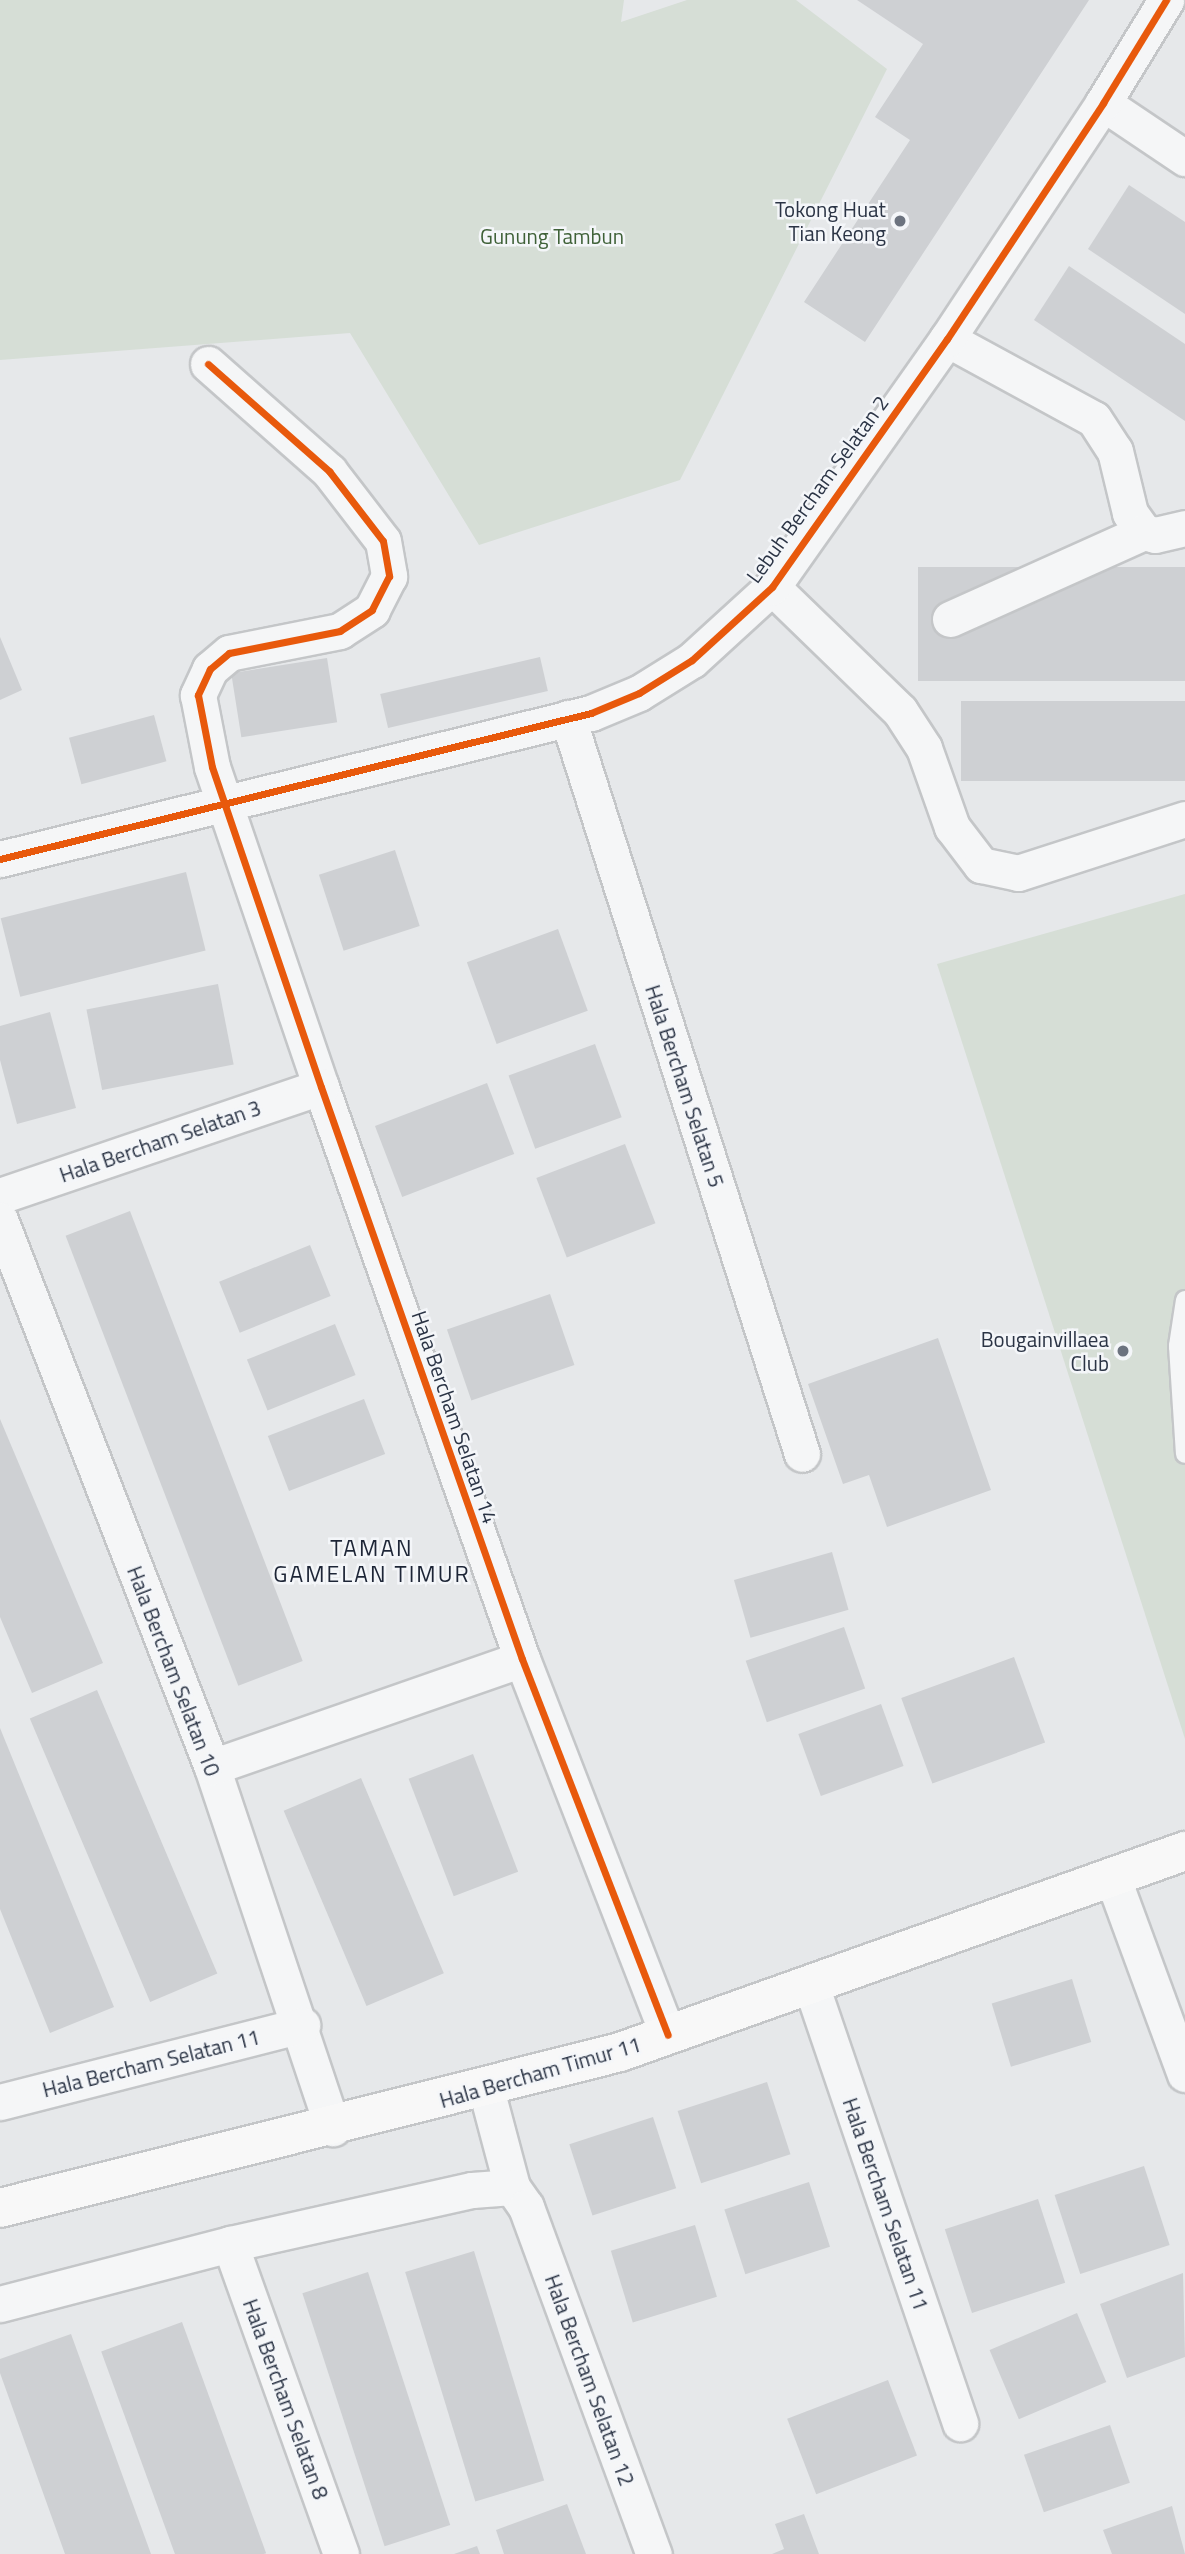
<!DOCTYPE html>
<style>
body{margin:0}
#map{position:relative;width:1185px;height:2554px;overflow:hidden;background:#e6e8ea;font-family:"Titillium Web",sans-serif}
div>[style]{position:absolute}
.green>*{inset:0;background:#d6ded6}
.building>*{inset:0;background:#ced0d3;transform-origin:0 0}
.roads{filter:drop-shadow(2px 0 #c4c6c8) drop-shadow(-2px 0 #c4c6c8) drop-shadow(0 2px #c4c6c8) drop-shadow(0 -2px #c4c6c8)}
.lane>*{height:18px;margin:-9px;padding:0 9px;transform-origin:9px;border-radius:9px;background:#f5f6f7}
.street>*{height:35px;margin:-17.5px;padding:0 17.5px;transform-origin:17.5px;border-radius:17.5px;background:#f5f6f7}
.secondary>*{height:38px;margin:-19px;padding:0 19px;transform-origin:19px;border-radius:19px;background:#f8f8f8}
.cycleway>*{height:7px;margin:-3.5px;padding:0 3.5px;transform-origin:3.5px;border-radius:3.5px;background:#e8590c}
.dots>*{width:19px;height:19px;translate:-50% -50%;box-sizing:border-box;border:4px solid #f4f6f9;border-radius:50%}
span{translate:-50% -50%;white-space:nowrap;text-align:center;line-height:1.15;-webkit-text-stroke:5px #f4f6f9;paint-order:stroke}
.poi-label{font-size:21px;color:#2b3445}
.right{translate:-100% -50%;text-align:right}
.park-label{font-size:21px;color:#3f6138}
.street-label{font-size:21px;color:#2b3445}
.neighbourhood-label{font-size:23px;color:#1d2536;letter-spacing:2px}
</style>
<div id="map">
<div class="green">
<i style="clip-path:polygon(0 0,624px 0,621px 22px,687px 0,796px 0,887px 69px,680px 480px,479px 545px,350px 333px,0 360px)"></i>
<i style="clip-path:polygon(1185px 894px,1185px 1739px,937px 964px)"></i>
</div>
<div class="building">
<i style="clip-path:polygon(857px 0,1089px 0,865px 342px,804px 302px,910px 140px,875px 117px,923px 44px)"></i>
<i style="clip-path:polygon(1129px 185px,1185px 222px,1185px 314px,1088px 249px)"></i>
<i style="clip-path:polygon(1069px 266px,1185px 344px,1185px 421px,1034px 320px)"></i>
<i style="left:1185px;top:567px;width:114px;height:267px;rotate:90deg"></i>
<i style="clip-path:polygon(0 637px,22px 690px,0 700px)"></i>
<i style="left:540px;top:657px;width:35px;height:164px;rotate:77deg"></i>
<i style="left:327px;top:658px;width:65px;height:97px;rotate:81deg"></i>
<i style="left:1185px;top:701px;width:80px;height:224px;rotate:90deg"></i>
<i style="left:154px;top:715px;width:48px;height:88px;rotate:75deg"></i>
<i style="left:395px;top:850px;width:80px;height:80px;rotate:72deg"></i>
<i style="left:186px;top:872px;width:81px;height:191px;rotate:76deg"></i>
<i style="left:558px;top:929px;width:87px;height:97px;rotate:70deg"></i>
<i style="left:218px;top:984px;width:82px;height:134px;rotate:79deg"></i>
<i style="clip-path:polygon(50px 1012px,76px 1108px,17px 1124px,0 1060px,0 1026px)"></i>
<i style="left:595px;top:1044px;width:78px;height:92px;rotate:70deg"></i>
<i style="left:487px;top:1083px;width:76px;height:120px;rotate:69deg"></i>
<i style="left:625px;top:1144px;width:85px;height:95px;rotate:69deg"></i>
<i style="left:130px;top:1211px;width:482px;height:69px;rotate:69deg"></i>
<i style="left:310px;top:1245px;width:55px;height:98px;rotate:68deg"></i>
<i style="left:550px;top:1294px;width:75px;height:109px;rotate:71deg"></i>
<i style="left:335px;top:1324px;width:55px;height:95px;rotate:68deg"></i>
<i style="clip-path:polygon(938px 1338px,991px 1490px,887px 1527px,869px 1475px,843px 1484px,808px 1384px)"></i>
<i style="left:364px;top:1399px;width:59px;height:103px;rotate:69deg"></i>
<i style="clip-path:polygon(0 1419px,103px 1663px,32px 1693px,0 1617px)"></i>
<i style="left:832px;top:1552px;width:60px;height:102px;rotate:74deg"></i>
<i style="left:844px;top:1627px;width:65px;height:104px;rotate:71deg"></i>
<i style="left:1014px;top:1657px;width:91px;height:120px;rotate:70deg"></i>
<i style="left:97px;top:1690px;width:308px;height:73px;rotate:67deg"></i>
<i style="left:881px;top:1704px;width:66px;height:88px;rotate:70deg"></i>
<i style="clip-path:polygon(0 1728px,114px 2007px,50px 2033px,0 1909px)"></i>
<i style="left:473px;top:1754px;width:126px;height:69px;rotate:69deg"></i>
<i style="left:361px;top:1778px;width:212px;height:84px;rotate:67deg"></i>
<i style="left:1072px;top:1979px;width:66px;height:84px;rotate:73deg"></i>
<i style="left:767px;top:2082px;width:76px;height:94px;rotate:72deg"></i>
<i style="left:653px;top:2117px;width:75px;height:88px;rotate:72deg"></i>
<i style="left:1144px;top:2166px;width:83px;height:94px;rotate:72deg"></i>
<i style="left:809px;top:2182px;width:68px;height:89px;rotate:72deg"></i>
<i style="left:1038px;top:2199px;width:88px;height:98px;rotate:72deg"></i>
<i style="left:695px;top:2225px;width:75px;height:88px;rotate:73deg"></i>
<i style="left:474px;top:2251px;width:240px;height:72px;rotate:73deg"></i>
<i style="left:368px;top:2272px;width:266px;height:69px;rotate:72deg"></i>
<i style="clip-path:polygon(1183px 2273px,1185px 2357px,1127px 2378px,1100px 2304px)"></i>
<i style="left:1077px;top:2313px;width:75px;height:95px;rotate:67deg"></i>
<i style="left:182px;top:2322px;width:246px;height:86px;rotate:70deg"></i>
<i style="clip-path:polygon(71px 2334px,151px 2554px,65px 2554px,0 2373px,0 2359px)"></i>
<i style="left:888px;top:2380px;width:81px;height:108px;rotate:69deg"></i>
<i style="left:1110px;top:2425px;width:61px;height:91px;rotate:71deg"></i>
<i style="clip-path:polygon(567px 2504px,586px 2554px,504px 2554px,496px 2530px)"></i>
<i style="clip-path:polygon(1172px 2506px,1185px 2554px,1112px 2554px,1103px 2530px)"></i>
<i style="clip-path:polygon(804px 2514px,819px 2554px,772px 2554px,784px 2549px,775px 2524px)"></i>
<i style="clip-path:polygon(477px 2546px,480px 2554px,454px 2554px)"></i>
</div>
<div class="roads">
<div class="lane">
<i style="left:1185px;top:1300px;width:47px;rotate:98.7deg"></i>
<i style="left:1178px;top:1346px;width:108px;rotate:86.3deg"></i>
</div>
<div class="street">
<i style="left:1103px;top:103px;width:99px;rotate:33.9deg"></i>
<i style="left:947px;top:339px;width:167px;rotate:28.6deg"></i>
<i style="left:1094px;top:419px;width:38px;rotate:57deg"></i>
<i style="left:1115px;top:451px;width:64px;rotate:76.4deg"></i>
<i style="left:1130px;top:513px;width:24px;rotate:54deg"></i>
<i style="left:208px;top:364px;width:162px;rotate:41.5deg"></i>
<i style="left:329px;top:471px;width:88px;rotate:52.4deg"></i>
<i style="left:383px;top:541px;width:36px;rotate:80deg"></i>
<i style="left:389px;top:576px;width:38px;rotate:117deg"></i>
<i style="left:372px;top:610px;width:38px;rotate:147deg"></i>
<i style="left:340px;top:631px;width:113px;rotate:168.8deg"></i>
<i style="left:229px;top:653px;width:25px;rotate:140deg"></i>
<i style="left:210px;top:669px;width:29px;rotate:115deg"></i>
<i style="left:198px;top:695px;width:73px;rotate:79deg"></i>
<i style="left:212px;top:767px;width:338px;rotate:71.2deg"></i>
<i style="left:321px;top:1087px;width:606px;rotate:70.64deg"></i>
<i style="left:522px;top:1659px;width:403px;rotate:68.8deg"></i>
<i style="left:772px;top:587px;width:178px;rotate:44.1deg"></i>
<i style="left:900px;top:711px;width:44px;rotate:57deg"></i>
<i style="left:924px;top:748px;width:84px;rotate:70.5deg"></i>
<i style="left:952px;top:827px;width:48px;rotate:52.7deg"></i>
<i style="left:981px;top:865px;width:38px;rotate:12deg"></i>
<i style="left:1018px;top:873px;width:176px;rotate:-17.9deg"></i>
<i style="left:950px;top:619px;width:213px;rotate:-24.2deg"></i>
<i style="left:1144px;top:532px;width:11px;rotate:15deg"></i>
<i style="left:1155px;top:535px;width:31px;rotate:-13deg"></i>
<i style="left:568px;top:718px;width:772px;rotate:72.36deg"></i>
<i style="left:0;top:859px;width:609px;rotate:-13.88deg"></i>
<i style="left:591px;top:713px;width:52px;rotate:-22.6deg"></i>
<i style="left:639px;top:693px;width:62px;rotate:-31.9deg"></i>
<i style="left:692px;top:660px;width:108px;rotate:-42.4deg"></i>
<i style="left:772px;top:587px;width:304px;rotate:-54.8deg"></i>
<i style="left:947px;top:339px;width:283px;rotate:-56.5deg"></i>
<i style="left:1103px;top:103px;width:121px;rotate:-58.5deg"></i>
<i style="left:0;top:1196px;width:339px;rotate:-18.8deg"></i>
<i style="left:0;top:1220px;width:587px;rotate:68.82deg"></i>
<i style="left:212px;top:1767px;width:381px;rotate:71.5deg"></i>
<i style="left:212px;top:1767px;width:328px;rotate:-19.2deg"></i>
<i style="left:1112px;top:1876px;width:211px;rotate:69.8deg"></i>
<i style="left:811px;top:1985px;width:463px;rotate:71.2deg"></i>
<i style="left:486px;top:2089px;width:101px;rotate:75.1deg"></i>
<i style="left:0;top:2102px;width:312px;rotate:-14.3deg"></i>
<i style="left:230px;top:2244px;width:329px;rotate:70.3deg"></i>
<i style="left:0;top:2304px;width:238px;rotate:-14.6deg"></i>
<i style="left:230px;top:2244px;width:248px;rotate:-12.6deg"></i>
<i style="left:472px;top:2190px;width:40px;rotate:-4.3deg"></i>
<i style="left:512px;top:2187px;width:24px;rotate:55deg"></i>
<i style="left:526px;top:2207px;width:370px;rotate:69.8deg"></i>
</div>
<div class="secondary">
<i style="left:0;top:2208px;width:639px;rotate:-14.12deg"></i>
<i style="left:620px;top:2052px;width:600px;rotate:-19.58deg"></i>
</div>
</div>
<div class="cycleway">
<i style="left:208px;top:364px;width:162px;rotate:41.5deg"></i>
<i style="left:329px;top:471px;width:88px;rotate:52.4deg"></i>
<i style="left:383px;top:541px;width:36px;rotate:80deg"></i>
<i style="left:389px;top:576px;width:38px;rotate:117deg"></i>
<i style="left:372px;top:610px;width:38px;rotate:147deg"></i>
<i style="left:340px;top:631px;width:113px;rotate:168.8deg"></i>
<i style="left:229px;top:653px;width:25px;rotate:140deg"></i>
<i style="left:210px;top:669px;width:29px;rotate:115deg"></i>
<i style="left:198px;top:695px;width:73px;rotate:79deg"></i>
<i style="left:212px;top:767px;width:338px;rotate:71.2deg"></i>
<i style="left:321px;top:1087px;width:606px;rotate:70.64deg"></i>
<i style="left:522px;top:1659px;width:403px;rotate:68.8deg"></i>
<i style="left:0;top:859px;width:609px;rotate:-13.88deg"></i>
<i style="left:591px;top:713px;width:52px;rotate:-22.6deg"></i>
<i style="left:639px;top:693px;width:62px;rotate:-31.9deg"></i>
<i style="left:692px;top:660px;width:108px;rotate:-42.4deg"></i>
<i style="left:772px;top:587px;width:304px;rotate:-54.8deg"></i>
<i style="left:947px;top:339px;width:283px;rotate:-56.5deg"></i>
<i style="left:1103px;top:103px;width:121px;rotate:-58.5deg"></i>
</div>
<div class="dots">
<i style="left:900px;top:221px;background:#6c737f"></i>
<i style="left:1123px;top:1351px;background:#6c737f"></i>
</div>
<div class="poi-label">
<span class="right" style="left:886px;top:221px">Tokong Huat<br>Tian Keong</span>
<span class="right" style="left:1109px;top:1351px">Bougainvillaea<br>Club</span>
</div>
<div class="park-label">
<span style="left:552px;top:236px">Gunung Tambun</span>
</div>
<div class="street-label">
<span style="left:817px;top:489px;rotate:-54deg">Lebuh Bercham Selatan 2</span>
<span style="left:685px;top:1086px;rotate:72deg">Hala Bercham Selatan 5</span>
<span style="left:160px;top:1141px;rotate:-19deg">Hala Bercham Selatan 3</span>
<span style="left:455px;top:1417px;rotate:71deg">Hala Bercham Selatan 14</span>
<span style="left:174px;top:1671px;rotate:69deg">Hala Bercham Selatan 10</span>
<span style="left:151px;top:2063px;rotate:-14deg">Hala Bercham Selatan 11</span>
<span style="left:540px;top:2072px;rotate:-16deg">Hala Bercham Timur 11</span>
<span style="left:886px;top:2204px;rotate:71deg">Hala Bercham Selatan 11</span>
<span style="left:590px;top:2380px;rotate:70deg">Hala Bercham Selatan 12</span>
<span style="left:286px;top:2399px;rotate:70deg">Hala Bercham Selatan 8</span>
</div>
<div class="neighbourhood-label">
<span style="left:372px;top:1561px">TAMAN<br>GAMELAN TIMUR</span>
</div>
</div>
